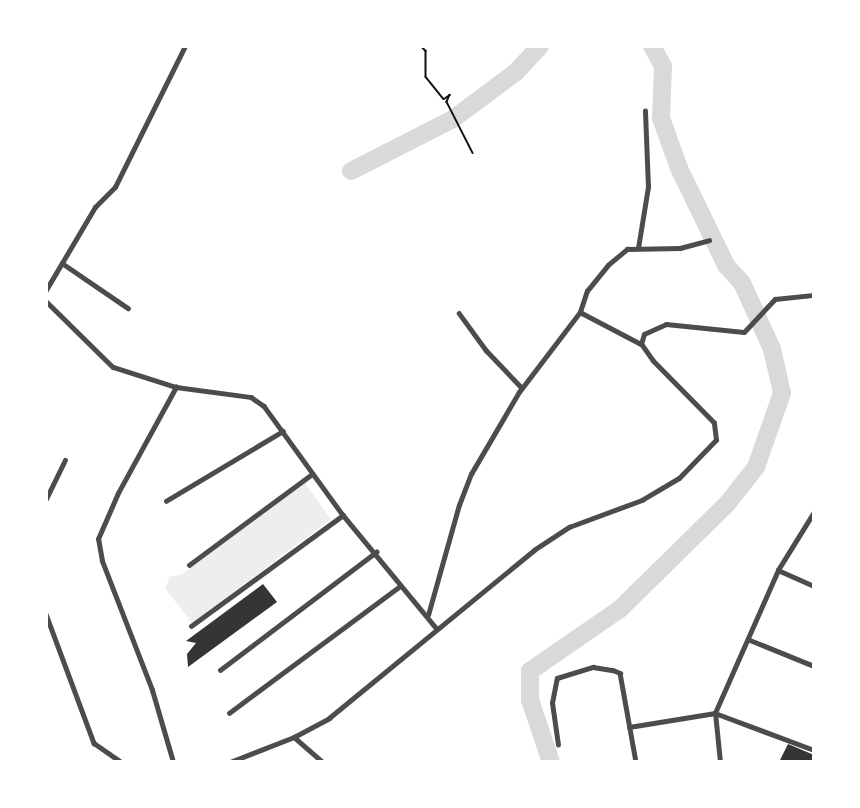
<!DOCTYPE html>
<style>
body{margin:0}
#map{position:relative;width:860px;height:808px;overflow:hidden;background:#fff;font-family:Helvetica,sans-serif}
div>[style]{position:absolute}
.green>*{inset:0;background:#eee}
.river>*{height:18px;margin:-9px;padding:0 9px;transform-origin:9px;border-radius:9px;background:#d9d9d9}
.building>*{inset:0;background:#353535}
.path>*{height:1.5px;margin:-0.75px;padding:0 0.75px;transform-origin:0.75px;border-radius:0.75px;background:#111}
.minor>*{height:4.5px;margin:-2.25px;padding:0 2.25px;transform-origin:2.25px;border-radius:2.25px;background:#4c4c4c}
span{translate:-50% -50%;white-space:nowrap;text-align:center;line-height:1.15;-webkit-text-stroke:4.5px #fff;paint-order:stroke}
.frame{position:absolute;inset:0;border:48px solid #fff;pointer-events:none}
</style>
<div id="map">
<div class="green">
<i style="clip-path:polygon(304px 482px,331px 519px,192px 623px,165px 588px,170px 577px,182px 574px)"></i>
</div>
<div class="river">
<i style="left:351px;top:171px;width:114px;rotate:-27deg"></i>
<i style="left:453px;top:119px;width:79px;rotate:-36.7deg"></i>
<i style="left:516px;top:72px;width:35px;rotate:-47deg"></i>
<i style="left:551px;top:762px;width:65px;rotate:-108.7deg"></i>
<i style="left:530px;top:700px;width:29px;rotate:-90deg"></i>
<i style="left:530px;top:671px;width:109px;rotate:-34.6deg"></i>
<i style="left:620px;top:609px;width:150px;rotate:-44.5deg"></i>
<i style="left:727px;top:504px;width:47px;rotate:-51.9deg"></i>
<i style="left:756px;top:467px;width:78px;rotate:-70.6deg"></i>
<i style="left:782px;top:393px;width:45px;rotate:-102.8deg"></i>
<i style="left:772px;top:349px;width:72px;rotate:-114.4deg"></i>
<i style="left:742px;top:283px;width:24px;rotate:-132deg"></i>
<i style="left:726px;top:265px;width:108px;rotate:-115.9deg"></i>
<i style="left:679px;top:168px;width:53px;rotate:-109.8deg"></i>
<i style="left:661px;top:118px;width:52px;rotate:-87.8deg"></i>
<i style="left:663px;top:66px;width:23px;rotate:-119deg"></i>
</div>
<div class="building">
<i style="clip-path:polygon(263px 584px,277px 602px,188px 667px,187px 654px,196px 643px,186px 641px)"></i>
<i style="clip-path:polygon(788px 744px,814px 755px,814px 762px,779px 762px)"></i>
</div>
<div class="path">
<i style="left:421px;top:46px;width:7px;rotate:45deg"></i>
<i style="left:426px;top:51px;width:26px;rotate:90deg"></i>
<i style="left:426px;top:77px;width:28px;rotate:51deg"></i>
<i style="left:444px;top:99px;width:7px;rotate:-34deg"></i>
<i style="left:450px;top:95px;width:8px;rotate:113deg"></i>
<i style="left:447px;top:102px;width:57px;rotate:63deg"></i>
</div>
<div class="minor">
<i style="left:638px;top:248px;width:62px;rotate:-80.7deg"></i>
<i style="left:648px;top:187px;width:76px;rotate:-92.3deg"></i>
<i style="left:62px;top:263px;width:80px;rotate:34.3deg"></i>
<i style="left:46px;top:290px;width:96px;rotate:-59.4deg"></i>
<i style="left:95px;top:207px;width:28px;rotate:-45deg"></i>
<i style="left:115px;top:187px;width:157px;rotate:-63.6deg"></i>
<i style="left:46px;top:301px;width:94px;rotate:44.6deg"></i>
<i style="left:113px;top:367px;width:66px;rotate:17.6deg"></i>
<i style="left:176px;top:387px;width:76px;rotate:7.6deg"></i>
<i style="left:251px;top:397px;width:16px;rotate:35deg"></i>
<i style="left:264px;top:406px;width:135px;rotate:54.1deg"></i>
<i style="left:343px;top:515px;width:146px;rotate:50.5deg"></i>
<i style="left:580px;top:312px;width:69px;rotate:27.7deg"></i>
<i style="left:459px;top:313px;width:46px;rotate:53.9deg"></i>
<i style="left:486px;top:350px;width:52px;rotate:46.5deg"></i>
<i style="left:46px;top:499px;width:43px;rotate:-64deg"></i>
<i style="left:166px;top:501px;width:136px;rotate:-30.9deg"></i>
<i style="left:189px;top:565px;width:153px;rotate:-36.5deg"></i>
<i style="left:778px;top:570px;width:39px;rotate:24deg"></i>
<i style="left:46px;top:614px;width:138px;rotate:69.6deg"></i>
<i style="left:94px;top:743px;width:33px;rotate:35deg"></i>
<i style="left:428px;top:615px;width:114px;rotate:-74.3deg"></i>
<i style="left:459px;top:505px;width:33px;rotate:-69deg"></i>
<i style="left:471px;top:474px;width:95px;rotate:-59.7deg"></i>
<i style="left:519px;top:392px;width:101px;rotate:-52.7deg"></i>
<i style="left:580px;top:312px;width:22px;rotate:-72deg"></i>
<i style="left:587px;top:291px;width:33px;rotate:-51deg"></i>
<i style="left:608px;top:265px;width:25px;rotate:-40deg"></i>
<i style="left:627px;top:249px;width:53px;rotate:-1.1deg"></i>
<i style="left:680px;top:248px;width:30px;rotate:-15deg"></i>
<i style="left:191px;top:626px;width:188px;rotate:-36.1deg"></i>
<i style="left:750px;top:640px;width:69px;rotate:22.1deg"></i>
<i style="left:220px;top:670px;width:196px;rotate:-37.1deg"></i>
<i style="left:229px;top:713px;width:213px;rotate:-36.6deg"></i>
<i style="left:629px;top:727px;width:87px;rotate:-9.2deg"></i>
<i style="left:715px;top:713px;width:106px;rotate:20.5deg"></i>
<i style="left:294px;top:737px;width:38px;rotate:41deg"></i>
<i style="left:558px;top:745px;width:42px;rotate:-98.1deg"></i>
<i style="left:552px;top:703px;width:25px;rotate:-79deg"></i>
<i style="left:557px;top:678px;width:38px;rotate:-17deg"></i>
<i style="left:593px;top:667px;width:20px;rotate:9deg"></i>
<i style="left:613px;top:670px;width:8px;rotate:23deg"></i>
<i style="left:620px;top:673px;width:90px;rotate:79.8deg"></i>
<i style="left:173px;top:762px;width:75px;rotate:-106.3deg"></i>
<i style="left:152px;top:690px;width:138px;rotate:-111.2deg"></i>
<i style="left:102px;top:561px;width:22px;rotate:-100deg"></i>
<i style="left:98px;top:539px;width:50px;rotate:-66.5deg"></i>
<i style="left:118px;top:493px;width:121px;rotate:-61.3deg"></i>
<i style="left:230px;top:762px;width:69px;rotate:-21.3deg"></i>
<i style="left:294px;top:737px;width:40px;rotate:-28deg"></i>
<i style="left:329px;top:718px;width:265px;rotate:-39.3deg"></i>
<i style="left:534px;top:550px;width:42px;rotate:-33.3deg"></i>
<i style="left:569px;top:527px;width:78px;rotate:-20.3deg"></i>
<i style="left:642px;top:500px;width:43px;rotate:-30.7deg"></i>
<i style="left:679px;top:478px;width:53px;rotate:-45.8deg"></i>
<i style="left:716px;top:440px;width:17px;rotate:-97deg"></i>
<i style="left:714px;top:423px;width:87px;rotate:-134.5deg"></i>
<i style="left:653px;top:361px;width:21px;rotate:-125deg"></i>
<i style="left:641px;top:344px;width:10px;rotate:-73deg"></i>
<i style="left:644px;top:334px;width:24px;rotate:-24deg"></i>
<i style="left:666px;top:324px;width:78px;rotate:5.9deg"></i>
<i style="left:744px;top:332px;width:45px;rotate:-46.8deg"></i>
<i style="left:775px;top:299px;width:39px;rotate:-6deg"></i>
<i style="left:720px;top:762px;width:49px;rotate:-95.8deg"></i>
<i style="left:715px;top:713px;width:156px;rotate:-66.2deg"></i>
<i style="left:778px;top:570px;width:68px;rotate:-58.2deg"></i>
</div>
<div class="frame"></div>
</div>
